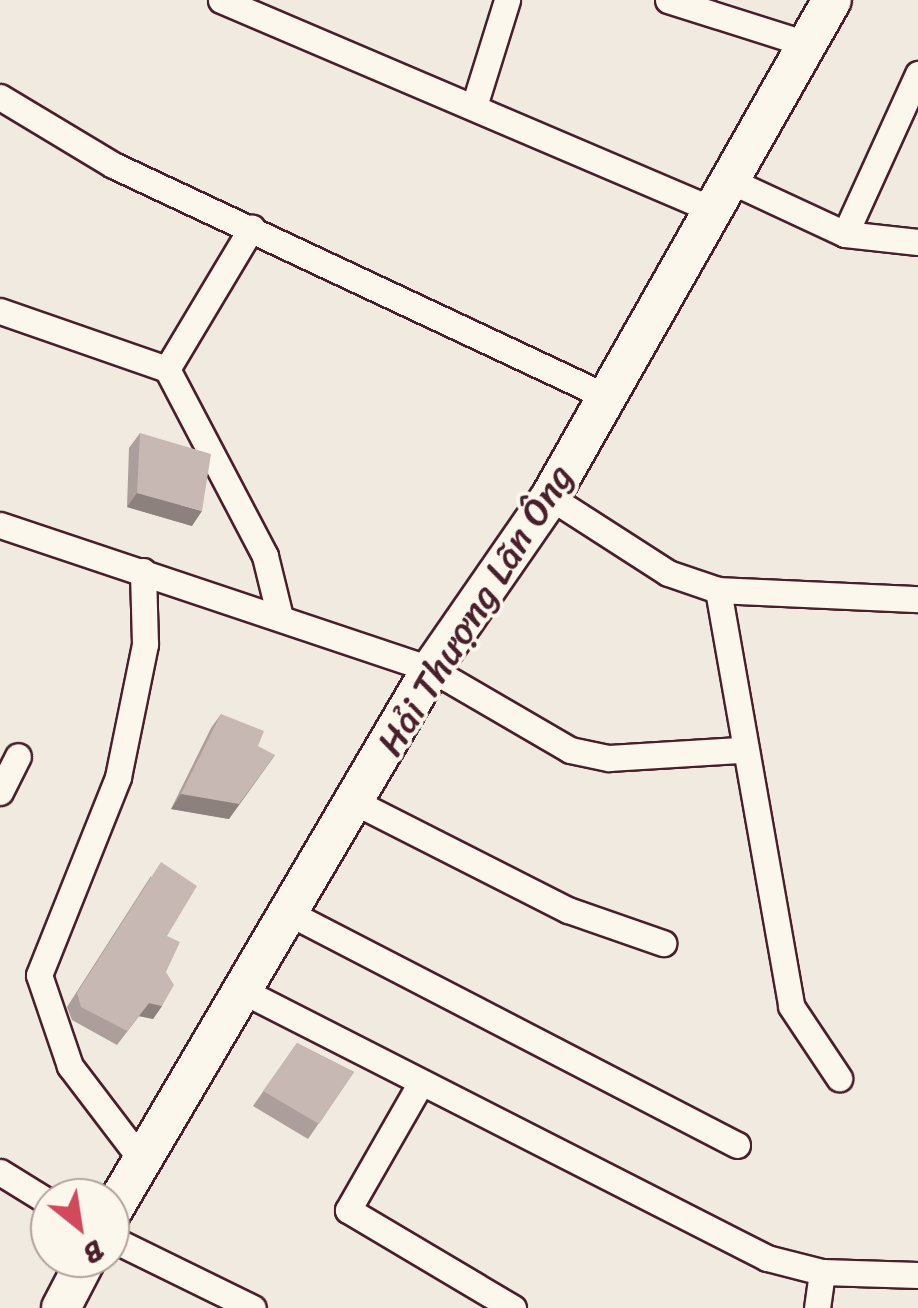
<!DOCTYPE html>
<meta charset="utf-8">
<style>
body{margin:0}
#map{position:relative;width:918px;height:1308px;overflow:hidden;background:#f0eae0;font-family:Sriracha,sans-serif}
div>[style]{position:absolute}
.roads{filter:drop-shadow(2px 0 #4a1f2b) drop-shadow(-2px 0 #4a1f2b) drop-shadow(0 2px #4a1f2b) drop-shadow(0 -2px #4a1f2b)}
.street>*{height:25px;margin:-12.5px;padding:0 12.5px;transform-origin:12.5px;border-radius:12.5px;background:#fbf7ec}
.secondary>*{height:38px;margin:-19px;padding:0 19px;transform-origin:19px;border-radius:19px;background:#fbf7ec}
.wall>*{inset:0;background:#ac9e9a}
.shaded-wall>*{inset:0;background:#8c817d}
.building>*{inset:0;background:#c8b8b3}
span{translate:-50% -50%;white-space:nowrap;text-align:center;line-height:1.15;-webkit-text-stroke:8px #fbf7ec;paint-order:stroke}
.street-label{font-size:38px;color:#4a1f2b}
.north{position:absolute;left:30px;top:1178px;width:100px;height:100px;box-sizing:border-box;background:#fbf7ec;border:2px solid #b4a19f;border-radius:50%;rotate:150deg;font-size:28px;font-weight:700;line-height:40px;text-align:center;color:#4a1f2b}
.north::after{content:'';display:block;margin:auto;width:35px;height:45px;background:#d1495b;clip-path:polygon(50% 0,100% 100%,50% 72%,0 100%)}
</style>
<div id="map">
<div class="roads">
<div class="street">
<i style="left:221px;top:0;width:535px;rotate:23.11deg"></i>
<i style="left:668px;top:0;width:146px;rotate:17.6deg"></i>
<i style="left:0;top:97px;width:132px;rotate:31deg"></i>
<i style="left:113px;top:165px;width:544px;rotate:25.15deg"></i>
<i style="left:475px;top:103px;width:108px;rotate:-72.7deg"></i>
<i style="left:731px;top:181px;width:126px;rotate:24.9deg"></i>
<i style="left:845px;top:234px;width:73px;rotate:6.3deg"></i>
<i style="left:845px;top:234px;width:176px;rotate:-65.5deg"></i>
<i style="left:0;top:311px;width:177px;rotate:19.2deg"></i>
<i style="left:167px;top:369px;width:211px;rotate:62.3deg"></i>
<i style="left:265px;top:556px;width:59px;rotate:76.2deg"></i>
<i style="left:167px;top:369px;width:165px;rotate:-59.1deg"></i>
<i style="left:550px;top:497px;width:140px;rotate:32.8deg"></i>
<i style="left:668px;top:573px;width:53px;rotate:18.8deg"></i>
<i style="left:718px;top:590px;width:200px;rotate:2.6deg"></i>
<i style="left:0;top:525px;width:454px;rotate:18.5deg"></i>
<i style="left:431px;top:669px;width:161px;rotate:30.2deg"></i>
<i style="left:570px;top:750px;width:40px;rotate:12deg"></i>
<i style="left:609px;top:758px;width:130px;rotate:-3.5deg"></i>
<i style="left:718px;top:590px;width:422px;rotate:80deg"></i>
<i style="left:791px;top:1006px;width:87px;rotate:56.3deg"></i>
<i style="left:0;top:792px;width:40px;rotate:-63.4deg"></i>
<i style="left:355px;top:802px;width:239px;rotate:26.9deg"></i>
<i style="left:568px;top:910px;width:101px;rotate:19.2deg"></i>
<i style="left:293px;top:915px;width:500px;rotate:27.38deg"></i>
<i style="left:247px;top:993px;width:584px;rotate:27deg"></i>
<i style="left:767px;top:1258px;width:57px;rotate:14.3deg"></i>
<i style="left:822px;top:1272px;width:96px;rotate:1.8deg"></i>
<i style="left:419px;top:1086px;width:143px;rotate:119.8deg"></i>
<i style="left:348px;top:1210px;width:192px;rotate:30.7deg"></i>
<i style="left:140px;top:1158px;width:116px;rotate:-127.3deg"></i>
<i style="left:70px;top:1066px;width:96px;rotate:-108.8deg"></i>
<i style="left:39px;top:975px;width:213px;rotate:-68.2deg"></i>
<i style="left:118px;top:777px;width:136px;rotate:-78.5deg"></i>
<i style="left:145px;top:644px;width:73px;rotate:-91.6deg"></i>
<i style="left:0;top:1172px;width:59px;rotate:31.8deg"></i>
<i style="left:110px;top:1238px;width:159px;rotate:26.1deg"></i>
<i style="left:817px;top:1308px;width:36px;rotate:-82deg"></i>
</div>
<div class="secondary">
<i style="left:110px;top:1215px;width:633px;rotate:-59.55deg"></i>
<i style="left:431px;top:669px;width:209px;rotate:-55.3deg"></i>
<i style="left:550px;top:497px;width:571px;rotate:-60.43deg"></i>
<i style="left:61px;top:1308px;width:56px;rotate:-62.5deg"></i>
</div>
</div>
<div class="wall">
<i style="clip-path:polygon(140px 433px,192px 526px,127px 507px,129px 448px)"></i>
<i style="clip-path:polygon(221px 714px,229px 819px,171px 809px,211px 728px)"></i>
<i style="clip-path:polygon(151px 876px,167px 936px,166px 972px,162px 1006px,153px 1019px,139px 1016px,117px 1045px,72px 1020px,67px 1007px)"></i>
<i style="clip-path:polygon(297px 1043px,354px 1072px,308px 1139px,253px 1106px)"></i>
</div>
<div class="shaded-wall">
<i style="clip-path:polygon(137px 493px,202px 511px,192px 526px,127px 507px)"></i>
<i style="clip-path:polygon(275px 755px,229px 819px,171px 809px,181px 794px)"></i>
<i style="clip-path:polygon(149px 1003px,162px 1006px,153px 1019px,139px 1016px,117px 1045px)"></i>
</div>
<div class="building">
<i style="clip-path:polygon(140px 433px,211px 454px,202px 511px,137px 493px)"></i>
<i style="clip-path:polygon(221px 714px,264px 731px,258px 746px,275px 755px,239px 804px,181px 794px)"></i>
<i style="clip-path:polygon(161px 862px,197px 886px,167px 936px,180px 942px,166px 972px,174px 985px,162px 1006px,149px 1003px,127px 1031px,81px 1007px,77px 993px)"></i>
<i style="clip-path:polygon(297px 1043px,354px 1072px,319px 1124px,263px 1091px)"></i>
</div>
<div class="street-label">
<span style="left:475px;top:610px;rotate:-58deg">Hải Thượng Lãn Ông</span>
</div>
<div class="north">B</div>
</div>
